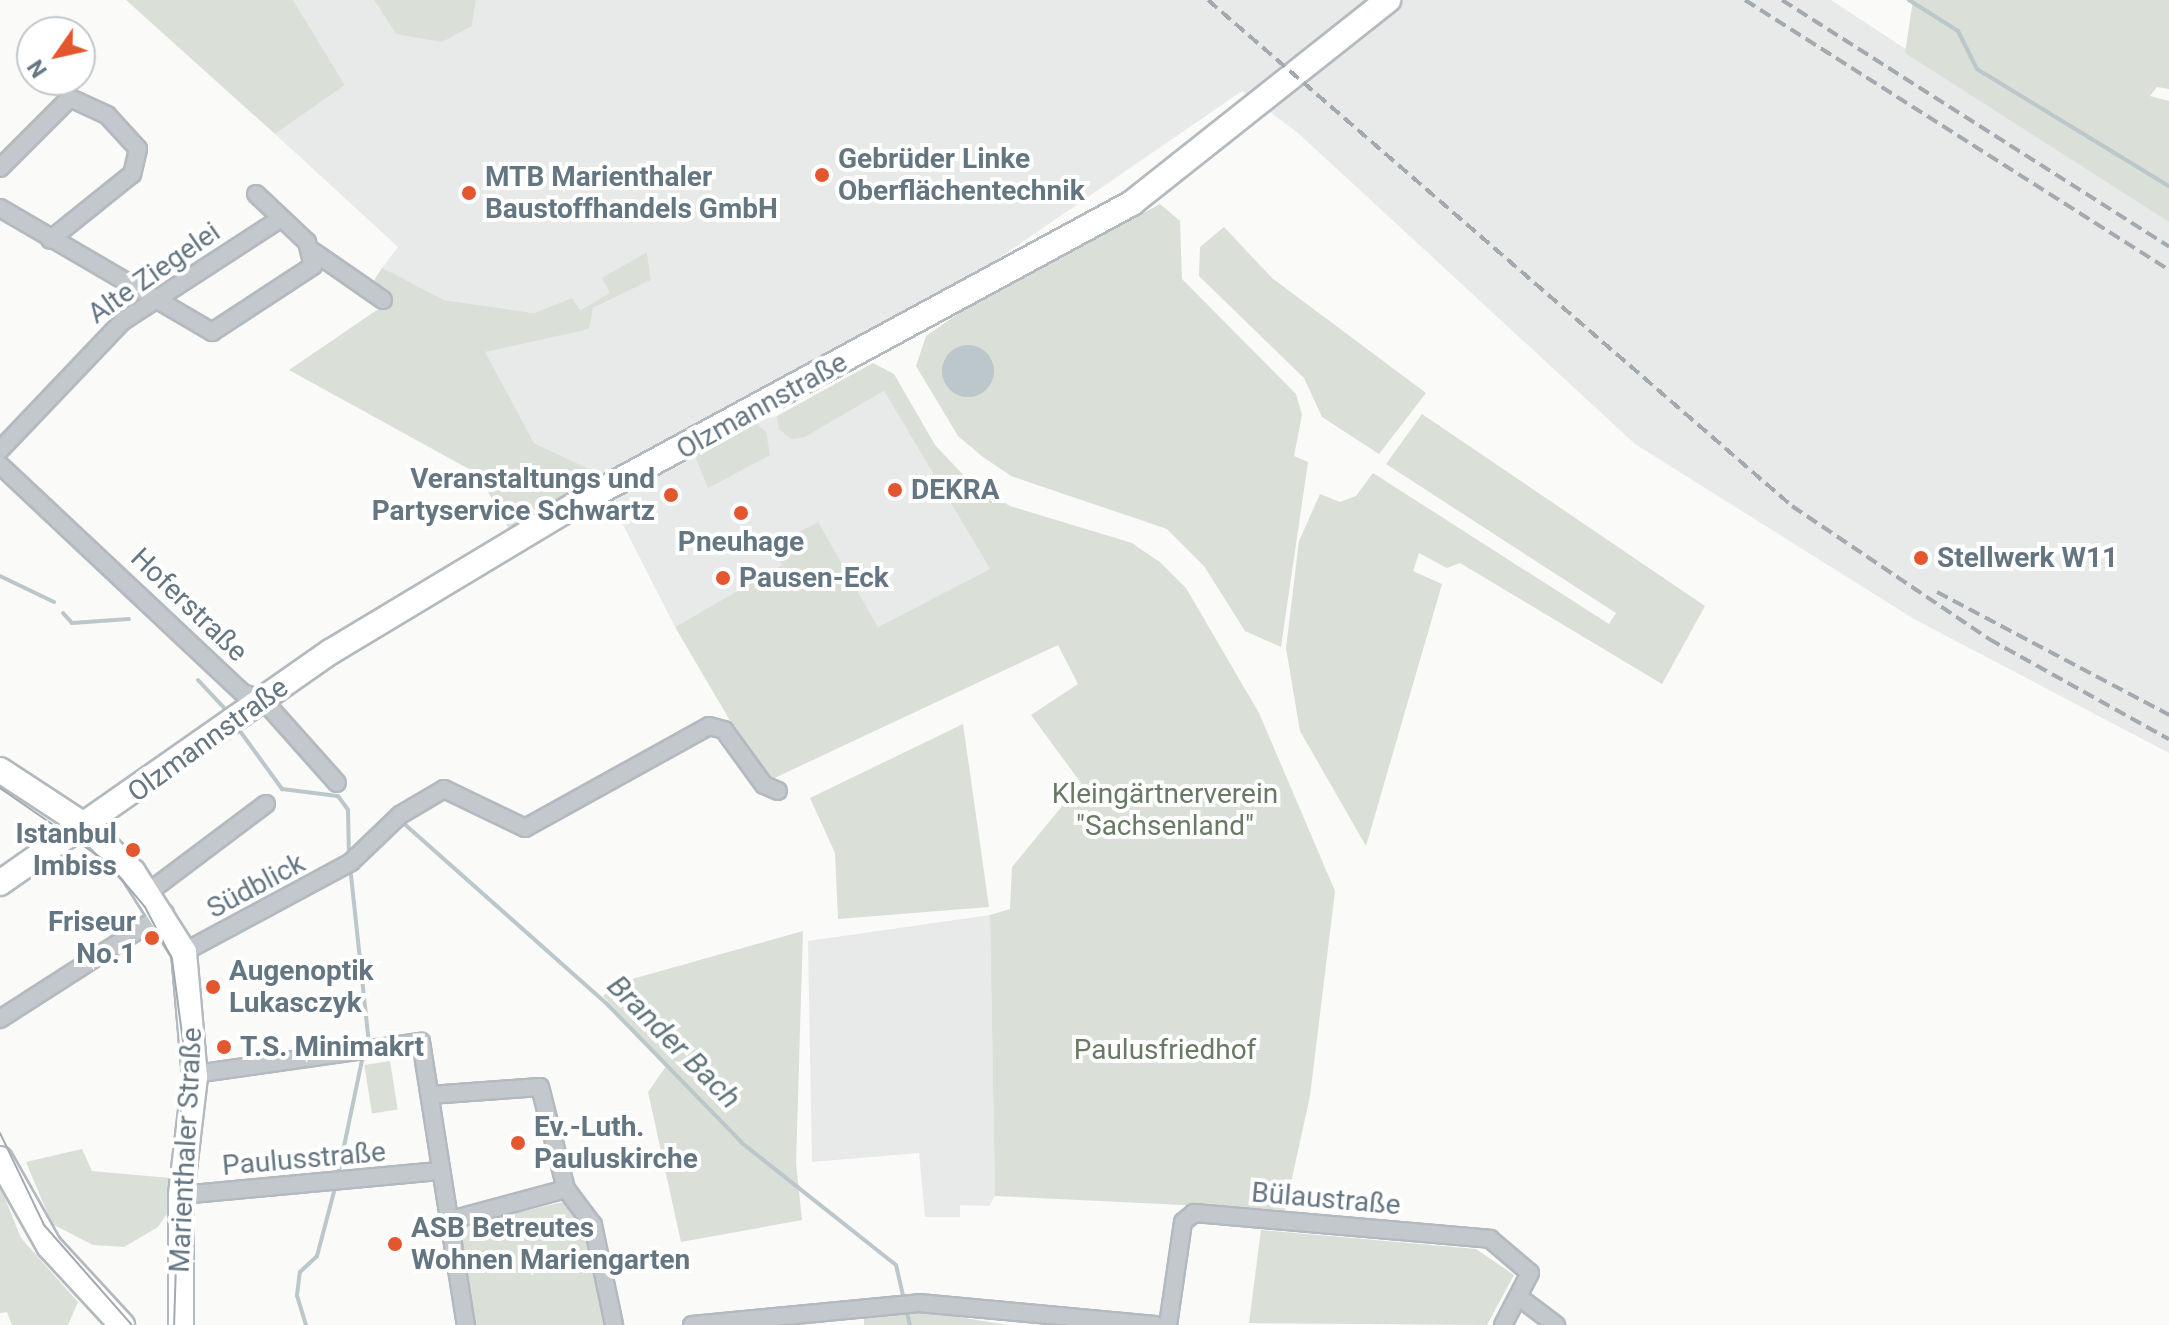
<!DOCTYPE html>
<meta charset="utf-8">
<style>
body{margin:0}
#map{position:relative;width:2169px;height:1325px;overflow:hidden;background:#fafaf8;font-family:Roboto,sans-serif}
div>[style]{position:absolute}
.built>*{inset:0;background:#e8e9e9}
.green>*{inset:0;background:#dadfd7;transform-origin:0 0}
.water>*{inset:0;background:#bbc7cb}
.round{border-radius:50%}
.stream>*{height:4px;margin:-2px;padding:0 2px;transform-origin:2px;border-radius:2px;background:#bbc7cb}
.roads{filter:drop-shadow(2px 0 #b3babf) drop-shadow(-2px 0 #b3babf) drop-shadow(0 2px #b3babf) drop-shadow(0 -2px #b3babf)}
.minor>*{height:16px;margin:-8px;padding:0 8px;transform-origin:8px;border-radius:8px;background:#c3c8cc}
.secondary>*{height:24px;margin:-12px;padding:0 12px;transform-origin:12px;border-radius:12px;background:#fff}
.tram>*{height:2px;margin:-1px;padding:0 1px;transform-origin:1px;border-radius:1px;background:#a2aab0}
.rail>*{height:4px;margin-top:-2px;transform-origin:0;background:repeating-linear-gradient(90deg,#a2aab0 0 12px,transparent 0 18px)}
.dots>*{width:22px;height:22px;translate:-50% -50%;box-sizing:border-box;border:4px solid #fff;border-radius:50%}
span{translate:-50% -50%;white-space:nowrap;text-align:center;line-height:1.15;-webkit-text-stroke:8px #fff;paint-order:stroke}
.poi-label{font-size:28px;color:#657683;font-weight:700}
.left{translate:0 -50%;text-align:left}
.right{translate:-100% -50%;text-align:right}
.street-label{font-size:28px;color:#657683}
.park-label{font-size:28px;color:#687a64}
.water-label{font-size:30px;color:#60757c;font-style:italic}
.north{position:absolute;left:16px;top:16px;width:80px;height:80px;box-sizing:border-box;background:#fff;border:2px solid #c1c8cd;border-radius:50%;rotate:236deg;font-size:22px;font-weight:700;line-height:32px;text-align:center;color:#657683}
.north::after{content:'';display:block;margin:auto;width:28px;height:36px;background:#e4572e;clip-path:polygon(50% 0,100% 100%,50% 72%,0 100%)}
</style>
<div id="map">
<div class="built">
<i style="clip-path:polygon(293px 0,374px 0,396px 34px,472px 26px,476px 0,1831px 0,2169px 222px,2169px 753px,1914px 619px,1635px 444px,1298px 133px,1242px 91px,986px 267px,602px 475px,534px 443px,484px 352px,588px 329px,593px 308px,651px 280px,647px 252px,603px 278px,611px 293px,579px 310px,572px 298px,534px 313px,444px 300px,405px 285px,382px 268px,398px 247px,275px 134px,345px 85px)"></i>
<i style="clip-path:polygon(884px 391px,990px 569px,878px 627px,817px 522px,782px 565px,675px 627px,613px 505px,617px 495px,746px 423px,777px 416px,805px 437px)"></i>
<i style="clip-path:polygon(990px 915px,995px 1196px,989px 1206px,960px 1205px,960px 1217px,925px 1217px,919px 1153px,812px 1162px,808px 941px)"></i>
</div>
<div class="green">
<i style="clip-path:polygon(126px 0,293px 0,345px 85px,275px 134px)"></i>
<i style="clip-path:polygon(374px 0,476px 0,472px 26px,442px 42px,396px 34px)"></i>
<i style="clip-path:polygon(1913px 0,2169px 0,2169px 89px,2157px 87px,2150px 96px,2169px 101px,2169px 222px,1905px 53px)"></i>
<i style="clip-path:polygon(1160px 204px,1180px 221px,1182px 279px,1296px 394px,1302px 415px,1294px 456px,1308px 462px,1281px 647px,1245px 631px,1204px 566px,1167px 529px,1011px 476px,983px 457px,958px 436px,916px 366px,926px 336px,971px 305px)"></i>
<i style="clip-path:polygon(1224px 227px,1272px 278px,1426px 393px,1379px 454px,1322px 417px,1304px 378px,1199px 276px,1200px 247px)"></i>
<i style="clip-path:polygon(647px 252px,651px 280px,593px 308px,589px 329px,485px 352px,534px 443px,602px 475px,510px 531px,478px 474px,289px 370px,390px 301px,374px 280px,382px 268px,444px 300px,534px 313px,572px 298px,580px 310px,610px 293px,602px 278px)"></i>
<i style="clip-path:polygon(873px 363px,894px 374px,935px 445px,970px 482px,1010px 506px,1132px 543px,1161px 563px,1186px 588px,1259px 713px,1335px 891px,1310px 1096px,1285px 1210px,995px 1196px,990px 915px,1010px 909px,1012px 867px,1081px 783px,1031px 715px,1078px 684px,1058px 645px,766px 782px,675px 627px,782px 565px,772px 546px,818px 522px,878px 627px,990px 569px,884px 391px,805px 437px,791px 439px,779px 429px,777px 416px)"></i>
<i style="clip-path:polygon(1422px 414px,1705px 606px,1662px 684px,1460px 563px,1447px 568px,1419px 553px,1413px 571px,1442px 584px,1366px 846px,1300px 731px,1286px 648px,1299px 541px,1320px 494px,1340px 502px,1356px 496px,1373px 473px,1609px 624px,1616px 613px,1386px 464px)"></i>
<i style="clip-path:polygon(755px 422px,766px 432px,770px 455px,708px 488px,694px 454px)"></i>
<i style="clip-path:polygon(963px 724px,989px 907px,838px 919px,835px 853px,810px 798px)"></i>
<i style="clip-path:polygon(803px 931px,796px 1163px,802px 1220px,681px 1242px,648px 1092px,667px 1065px,603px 996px,618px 983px)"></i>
<i style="left:390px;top:1061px;width:49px;height:26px;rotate:81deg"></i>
<i style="clip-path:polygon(82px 1149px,92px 1171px,170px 1178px,169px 1211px,158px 1227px,124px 1247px,93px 1245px,52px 1224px,26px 1162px)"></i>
<i style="clip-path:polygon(0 1186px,21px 1238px,78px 1302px,68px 1325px,12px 1325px,7px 1312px,0 1313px)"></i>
<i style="clip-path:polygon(571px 1200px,596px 1262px,606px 1325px,472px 1325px,456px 1227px)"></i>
<i style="clip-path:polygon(1261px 1230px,1476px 1249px,1514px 1275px,1487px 1325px,1249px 1323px)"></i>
<i style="clip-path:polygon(864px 1301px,1007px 1325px,864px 1325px)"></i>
</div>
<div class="water">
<i class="round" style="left:942px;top:345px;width:52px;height:52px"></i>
</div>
<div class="stream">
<i style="left:1909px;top:0;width:58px;rotate:32.3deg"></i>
<i style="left:1958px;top:31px;width:42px;rotate:63.4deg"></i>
<i style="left:1977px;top:69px;width:225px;rotate:31.4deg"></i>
<i style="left:0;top:576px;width:60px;rotate:25.7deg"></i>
<i style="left:63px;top:613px;width:13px;rotate:48deg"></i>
<i style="left:72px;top:623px;width:57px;rotate:-4deg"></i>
<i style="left:198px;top:680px;width:45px;rotate:46.8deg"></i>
<i style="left:237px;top:727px;width:77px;rotate:54deg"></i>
<i style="left:282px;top:789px;width:56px;rotate:7.1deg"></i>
<i style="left:338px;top:796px;width:17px;rotate:54deg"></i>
<i style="left:348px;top:810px;width:47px;rotate:88.8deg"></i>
<i style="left:401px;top:821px;width:277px;rotate:41.6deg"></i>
<i style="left:608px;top:1005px;width:192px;rotate:45.8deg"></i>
<i style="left:742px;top:1143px;width:196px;rotate:38.4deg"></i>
<i style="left:896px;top:1265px;width:35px;rotate:77deg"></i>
<i style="left:350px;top:866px;width:179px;rotate:83.9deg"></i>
<i style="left:338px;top:1175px;width:123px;rotate:-78.2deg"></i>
<i style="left:906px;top:1309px;width:16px;rotate:76deg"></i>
<i style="left:306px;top:1325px;width:31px;rotate:-107deg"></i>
<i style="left:297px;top:1295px;width:23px;rotate:-83deg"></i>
<i style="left:300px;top:1272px;width:23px;rotate:-43deg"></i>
<i style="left:317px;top:1256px;width:74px;rotate:-75.2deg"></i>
</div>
<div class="roads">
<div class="minor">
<i style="left:0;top:168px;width:99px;rotate:-45deg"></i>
<i style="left:70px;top:98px;width:41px;rotate:24.7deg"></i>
<i style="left:107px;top:115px;width:46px;rotate:47.6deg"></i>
<i style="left:138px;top:149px;width:26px;rotate:103deg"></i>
<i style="left:132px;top:174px;width:105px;rotate:141.2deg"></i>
<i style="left:0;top:208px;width:246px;rotate:30.3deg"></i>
<i style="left:212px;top:332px;width:121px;rotate:-33.2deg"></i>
<i style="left:313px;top:266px;width:25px;rotate:-104deg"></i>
<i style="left:307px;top:242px;width:70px;rotate:-136.7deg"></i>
<i style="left:314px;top:252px;width:84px;rotate:34.8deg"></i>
<i style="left:0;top:450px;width:178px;rotate:-46.4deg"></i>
<i style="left:123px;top:321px;width:187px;rotate:-33deg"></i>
<i style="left:0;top:465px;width:333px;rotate:43.2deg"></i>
<i style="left:243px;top:693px;width:21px;rotate:19deg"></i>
<i style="left:263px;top:700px;width:111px;rotate:48.3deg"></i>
<i style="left:150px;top:891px;width:145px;rotate:-36.9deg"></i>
<i style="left:184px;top:952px;width:190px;rotate:-28.3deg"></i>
<i style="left:351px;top:862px;width:68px;rotate:-43.8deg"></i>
<i style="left:400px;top:815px;width:51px;rotate:-30.6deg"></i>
<i style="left:444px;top:789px;width:90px;rotate:25.7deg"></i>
<i style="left:525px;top:828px;width:210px;rotate:-29deg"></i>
<i style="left:709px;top:726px;width:16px;rotate:15deg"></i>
<i style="left:724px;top:730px;width:68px;rotate:54deg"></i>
<i style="left:764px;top:785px;width:15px;rotate:23deg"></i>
<i style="left:0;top:1019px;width:196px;rotate:-32.7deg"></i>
<i style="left:195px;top:1074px;width:228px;rotate:-8.1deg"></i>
<i style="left:421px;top:1042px;width:287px;rotate:81deg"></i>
<i style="left:430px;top:1095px;width:110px;rotate:-4.2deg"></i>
<i style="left:540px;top:1087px;width:105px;rotate:75.7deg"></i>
<i style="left:566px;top:1189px;width:45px;rotate:53.1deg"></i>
<i style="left:593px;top:1225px;width:102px;rotate:78.1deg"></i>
<i style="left:181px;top:1195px;width:251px;rotate:-5.3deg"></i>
<i style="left:451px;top:1220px;width:119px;rotate:-15.1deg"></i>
<i style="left:1520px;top:1298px;width:45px;rotate:36.9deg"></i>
<i style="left:692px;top:1325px;width:228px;rotate:-5.5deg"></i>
<i style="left:919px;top:1303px;width:237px;rotate:5.3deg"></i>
<i style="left:1168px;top:1325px;width:104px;rotate:-81.7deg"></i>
<i style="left:1183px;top:1222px;width:14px;rotate:-39deg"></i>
<i style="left:1194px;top:1213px;width:297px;rotate:5deg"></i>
<i style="left:1490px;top:1239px;width:52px;rotate:40.4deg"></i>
<i style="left:1530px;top:1273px;width:59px;rotate:117.4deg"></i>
</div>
<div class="secondary">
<i style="left:0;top:770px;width:104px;rotate:33.2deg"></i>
<i style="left:87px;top:827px;width:64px;rotate:44.4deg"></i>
<i style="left:133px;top:872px;width:95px;rotate:57.5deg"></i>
<i style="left:184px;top:952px;width:125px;rotate:85deg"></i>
<i style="left:195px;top:1077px;width:119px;rotate:96.8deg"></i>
<i style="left:181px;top:1195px;width:130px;rotate:90deg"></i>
<i style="left:0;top:883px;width:403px;rotate:-35deg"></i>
<i style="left:330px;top:652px;width:292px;rotate:-31deg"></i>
<i style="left:580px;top:502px;width:628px;rotate:-28.44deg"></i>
<i style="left:1132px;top:203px;width:327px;rotate:-38.4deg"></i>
<i style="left:0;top:1159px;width:100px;rotate:60.6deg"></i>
<i style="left:49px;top:1246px;width:108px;rotate:47.3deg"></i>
</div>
</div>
<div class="tram">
<i style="left:0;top:788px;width:130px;rotate:34.7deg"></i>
<i style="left:107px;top:862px;width:59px;rotate:49.8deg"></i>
<i style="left:145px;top:907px;width:59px;rotate:62.6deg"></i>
<i style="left:172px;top:959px;width:83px;rotate:82.4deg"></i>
<i style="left:183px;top:1041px;width:284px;rotate:91.8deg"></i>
<i style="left:0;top:1133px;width:102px;rotate:64.4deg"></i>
<i style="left:44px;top:1225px;width:133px;rotate:48.7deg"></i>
</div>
<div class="rail">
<i style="left:1208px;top:0;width:773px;rotate:40.91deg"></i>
<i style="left:1792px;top:506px;width:238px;rotate:34deg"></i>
<i style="left:1989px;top:639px;width:206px;rotate:29.1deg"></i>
<i style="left:1745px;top:0;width:503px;rotate:32.49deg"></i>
<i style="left:1782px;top:0;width:459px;rotate:32.5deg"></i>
<i style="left:1937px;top:592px;width:263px;rotate:27.9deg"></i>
</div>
<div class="dots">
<i style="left:822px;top:175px;background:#e4572e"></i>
<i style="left:469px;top:193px;background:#e4572e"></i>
<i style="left:895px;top:490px;background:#e4572e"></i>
<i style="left:671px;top:495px;background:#e4572e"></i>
<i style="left:741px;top:513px;background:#e4572e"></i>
<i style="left:1921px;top:558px;background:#e4572e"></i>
<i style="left:723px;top:578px;background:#e4572e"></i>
<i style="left:133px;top:850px;background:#e4572e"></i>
<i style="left:152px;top:938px;background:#e4572e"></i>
<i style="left:213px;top:987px;background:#e4572e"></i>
<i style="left:224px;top:1047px;background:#e4572e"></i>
<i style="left:518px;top:1143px;background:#e4572e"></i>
<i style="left:395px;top:1244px;background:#e4572e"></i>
</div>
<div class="poi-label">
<span class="left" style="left:838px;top:175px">Gebrüder Linke<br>Oberflächentechnik</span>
<span class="left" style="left:485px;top:193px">MTB Marienthaler<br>Baustoffhandels GmbH</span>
<span class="right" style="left:655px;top:495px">Veranstaltungs und<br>Partyservice Schwartz</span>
<span class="left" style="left:911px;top:490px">DEKRA</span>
<span style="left:741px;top:542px">Pneuhage</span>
<span class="left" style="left:1937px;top:558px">Stellwerk W11</span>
<span class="left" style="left:739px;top:578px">Pausen-Eck</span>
<span class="right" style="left:117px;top:850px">Istanbul<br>Imbiss</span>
<span class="right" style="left:136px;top:938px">Friseur<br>No.1</span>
<span class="left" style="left:229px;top:987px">Augenoptik<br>Lukasczyk</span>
<span class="left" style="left:240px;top:1047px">T.S. Minimakrt</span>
<span class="left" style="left:534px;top:1143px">Ev.-Luth.<br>Pauluskirche</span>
<span class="left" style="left:411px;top:1244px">ASB Betreutes<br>Wohnen Mariengarten</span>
</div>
<div class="street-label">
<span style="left:154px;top:273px;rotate:-35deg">Alte Ziegelei</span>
<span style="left:762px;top:406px;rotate:-29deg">Olzmannstraße</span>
<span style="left:189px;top:605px;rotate:44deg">Hoferstraße</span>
<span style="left:208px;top:740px;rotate:-36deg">Olzmannstraße</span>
<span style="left:256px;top:886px;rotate:-28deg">Südblick</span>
<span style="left:186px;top:1150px;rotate:-87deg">Marienthaler Straße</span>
<span style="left:304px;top:1159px;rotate:-5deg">Paulusstraße</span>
<span style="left:1326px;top:1199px;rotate:5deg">Bülaustraße</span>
</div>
<div class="park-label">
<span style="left:1165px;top:810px">Kleingärtnerverein<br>"Sachsenland"</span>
<span style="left:1165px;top:1050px">Paulusfriedhof</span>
</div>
<div class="water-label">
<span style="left:674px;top:1042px;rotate:45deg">Brander Bach</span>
</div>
<div class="north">N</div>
</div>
